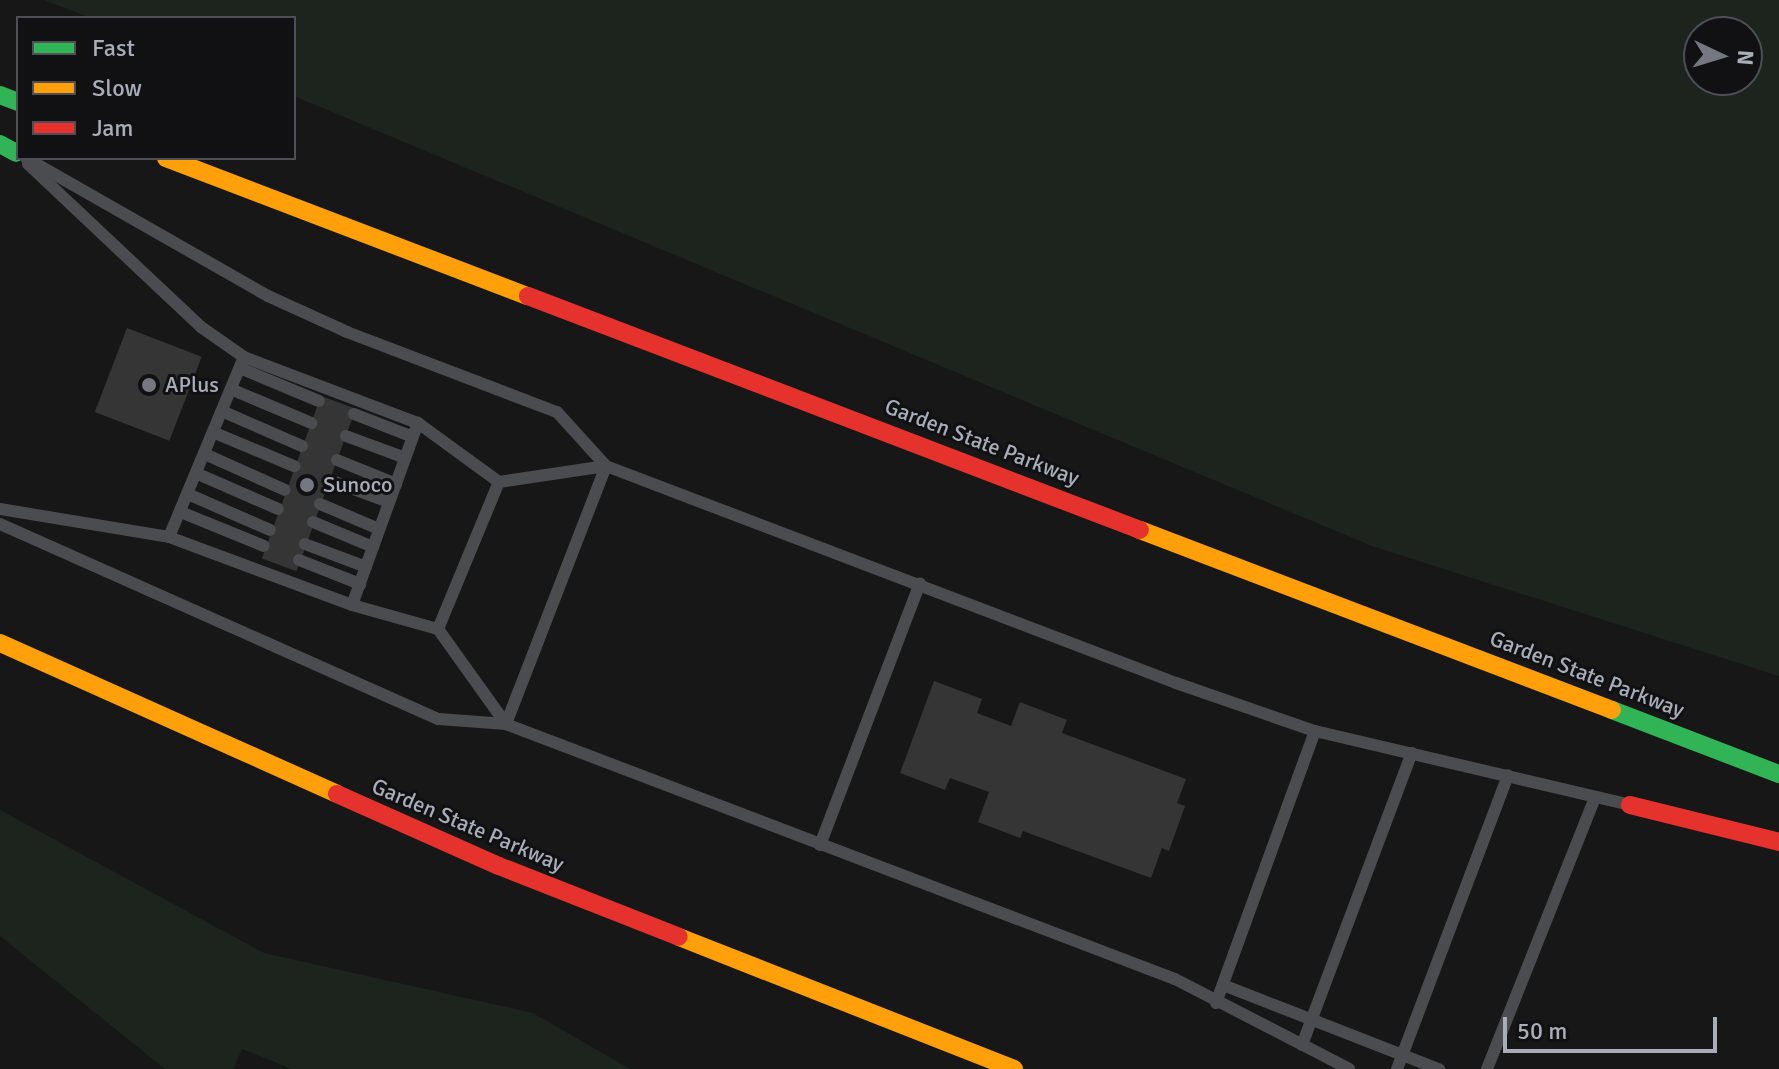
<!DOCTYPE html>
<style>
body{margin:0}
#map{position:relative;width:1779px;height:1069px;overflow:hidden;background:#171717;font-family:Signika,sans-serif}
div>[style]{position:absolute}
.green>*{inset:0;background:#1d241e}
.building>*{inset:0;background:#353536;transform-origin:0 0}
.lane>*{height:12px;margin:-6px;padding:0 6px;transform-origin:6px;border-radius:6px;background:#4b4c50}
.fast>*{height:18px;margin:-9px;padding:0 9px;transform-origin:9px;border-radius:9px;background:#30b455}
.slow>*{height:18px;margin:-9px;padding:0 9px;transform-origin:9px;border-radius:9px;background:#ff9f0a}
.jam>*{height:18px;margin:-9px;padding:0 9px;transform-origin:9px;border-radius:9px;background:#e5322d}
.dots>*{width:22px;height:22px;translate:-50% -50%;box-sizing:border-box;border:4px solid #111113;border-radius:50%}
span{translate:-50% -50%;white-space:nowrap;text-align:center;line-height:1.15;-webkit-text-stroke:6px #111113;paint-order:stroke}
.poi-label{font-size:22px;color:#a8adb8}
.left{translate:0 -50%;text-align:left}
.street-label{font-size:22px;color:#a8adb8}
.legend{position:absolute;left:16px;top:16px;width:280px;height:144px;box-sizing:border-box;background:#111113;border:2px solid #4d4f55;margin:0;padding:10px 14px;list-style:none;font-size:24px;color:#a8adb8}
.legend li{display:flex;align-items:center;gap:16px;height:40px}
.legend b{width:40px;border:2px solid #4d4f55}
.north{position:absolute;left:1683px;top:16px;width:80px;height:80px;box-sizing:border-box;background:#111113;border:2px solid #4d4f55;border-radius:50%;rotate:94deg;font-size:22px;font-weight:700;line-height:32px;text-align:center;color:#a8adb8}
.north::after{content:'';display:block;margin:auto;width:28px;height:36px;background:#757880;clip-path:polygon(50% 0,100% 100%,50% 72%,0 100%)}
.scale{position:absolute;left:1503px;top:1017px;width:214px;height:36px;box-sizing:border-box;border:4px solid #a8adb8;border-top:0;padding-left:10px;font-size:24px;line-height:28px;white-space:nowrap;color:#a8adb8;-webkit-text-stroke:6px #111113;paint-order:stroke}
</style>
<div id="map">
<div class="green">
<i style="clip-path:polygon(evenodd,44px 0,1779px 0,1779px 676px,1372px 546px,294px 96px,294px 18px,91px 18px,44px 0,1699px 32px,1747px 32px,1747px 80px,1699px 80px,1699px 32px)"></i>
<i style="clip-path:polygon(0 810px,264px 953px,533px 1013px,630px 1069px,292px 1069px,242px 1049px,233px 1069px,165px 1069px,0 936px)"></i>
</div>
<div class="building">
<i style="left:127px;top:328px;width:80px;height:90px;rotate:21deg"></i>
<i style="left:321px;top:396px;width:37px;height:173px;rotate:20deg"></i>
<i style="clip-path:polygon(934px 681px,982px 699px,977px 713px,1011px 726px,1020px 702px,1067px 720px,1062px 733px,1186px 779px,1177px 803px,1185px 806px,1169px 851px,1162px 848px,1151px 878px,1023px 831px,1020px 838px,978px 822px,989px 792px,950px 778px,945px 790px,900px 773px)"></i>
</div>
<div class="lane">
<i style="left:26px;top:158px;width:279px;rotate:29.7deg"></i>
<i style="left:268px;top:296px;width:87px;rotate:24.5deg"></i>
<i style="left:347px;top:332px;width:225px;rotate:20.9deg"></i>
<i style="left:557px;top:412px;width:73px;rotate:47.8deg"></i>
<i style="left:606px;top:466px;width:610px;rotate:20.84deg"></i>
<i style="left:1176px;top:683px;width:147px;rotate:19.1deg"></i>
<i style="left:1315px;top:731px;width:316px;rotate:13.2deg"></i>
<i style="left:28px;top:164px;width:238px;rotate:43.3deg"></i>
<i style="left:201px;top:327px;width:52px;rotate:34.9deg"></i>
<i style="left:244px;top:357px;width:186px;rotate:20.8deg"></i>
<i style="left:418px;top:423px;width:100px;rotate:36.1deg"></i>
<i style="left:499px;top:482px;width:108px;rotate:-8.5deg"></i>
<i style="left:606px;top:466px;width:277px;rotate:111.2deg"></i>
<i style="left:242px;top:369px;width:83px;rotate:22.6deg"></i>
<i style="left:233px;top:390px;width:85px;rotate:22.9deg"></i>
<i style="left:224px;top:412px;width:85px;rotate:23.6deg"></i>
<i style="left:354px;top:414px;width:63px;rotate:21.3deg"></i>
<i style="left:215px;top:433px;width:86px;rotate:22.7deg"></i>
<i style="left:346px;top:436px;width:63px;rotate:20.4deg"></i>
<i style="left:207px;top:455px;width:85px;rotate:24.2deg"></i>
<i style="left:337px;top:460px;width:64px;rotate:22.1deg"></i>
<i style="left:198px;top:474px;width:87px;rotate:23.6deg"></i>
<i style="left:329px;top:480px;width:64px;rotate:20.1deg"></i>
<i style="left:190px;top:495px;width:87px;rotate:23.6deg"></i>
<i style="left:320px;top:504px;width:64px;rotate:23deg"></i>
<i style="left:0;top:509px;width:171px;rotate:9.4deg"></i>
<i style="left:169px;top:537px;width:195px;rotate:20.4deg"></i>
<i style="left:352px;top:605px;width:89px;rotate:15.6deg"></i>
<i style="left:438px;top:629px;width:117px;rotate:54.4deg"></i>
<i style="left:183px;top:513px;width:87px;rotate:22.2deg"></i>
<i style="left:313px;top:522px;width:65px;rotate:22.6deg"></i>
<i style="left:0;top:524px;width:480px;rotate:24deg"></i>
<i style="left:439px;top:719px;width:67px;rotate:4.3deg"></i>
<i style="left:506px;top:724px;width:716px;rotate:20.87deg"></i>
<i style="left:1175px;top:979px;width:196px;rotate:27.3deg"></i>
<i style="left:169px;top:537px;width:195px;rotate:-67.4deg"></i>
<i style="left:305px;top:544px;width:65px;rotate:20.7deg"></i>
<i style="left:299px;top:560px;width:66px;rotate:21.5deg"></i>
<i style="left:352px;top:605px;width:194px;rotate:-70.1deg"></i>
<i style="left:438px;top:629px;width:159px;rotate:-67.5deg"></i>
<i style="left:820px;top:845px;width:280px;rotate:-69.1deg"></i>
<i style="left:1223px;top:985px;width:232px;rotate:21.3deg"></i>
<i style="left:1216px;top:1003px;width:289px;rotate:-70deg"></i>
<i style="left:1302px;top:1045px;width:312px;rotate:-69.4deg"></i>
<i style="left:1397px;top:1069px;width:314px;rotate:-69.3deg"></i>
<i style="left:1487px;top:1069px;width:292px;rotate:-68.3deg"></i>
</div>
<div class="fast">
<i style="left:0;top:95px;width:19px;rotate:21deg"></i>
<i style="left:0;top:144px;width:18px;rotate:29deg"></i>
<i style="left:1612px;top:710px;width:179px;rotate:21deg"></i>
</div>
<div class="slow">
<i style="left:166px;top:158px;width:387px;rotate:20.9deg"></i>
<i style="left:1140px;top:530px;width:505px;rotate:20.87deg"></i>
<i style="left:0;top:643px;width:369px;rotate:24.1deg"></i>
<i style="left:679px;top:937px;width:360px;rotate:21.5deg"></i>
</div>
<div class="jam">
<i style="left:528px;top:296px;width:655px;rotate:20.92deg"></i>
<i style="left:337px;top:794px;width:177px;rotate:24deg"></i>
<i style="left:499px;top:866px;width:193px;rotate:21.5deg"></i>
<i style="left:1630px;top:805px;width:154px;rotate:13.9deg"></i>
</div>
<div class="dots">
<i style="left:149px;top:385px;background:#757880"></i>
<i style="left:307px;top:485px;background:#757880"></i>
</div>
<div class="poi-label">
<span class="left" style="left:165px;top:385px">APlus</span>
<span class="left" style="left:323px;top:485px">Sunoco</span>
</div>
<div class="street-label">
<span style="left:982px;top:442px;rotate:21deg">Garden State Parkway</span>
<span style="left:1587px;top:674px;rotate:21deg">Garden State Parkway</span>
<span style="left:468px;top:825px;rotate:23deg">Garden State Parkway</span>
</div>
<ul class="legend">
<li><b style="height:10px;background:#30b455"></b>Fast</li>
<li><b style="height:10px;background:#ff9f0a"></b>Slow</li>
<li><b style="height:10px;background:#e5322d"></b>Jam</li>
</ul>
<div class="north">N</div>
<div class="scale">50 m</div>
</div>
